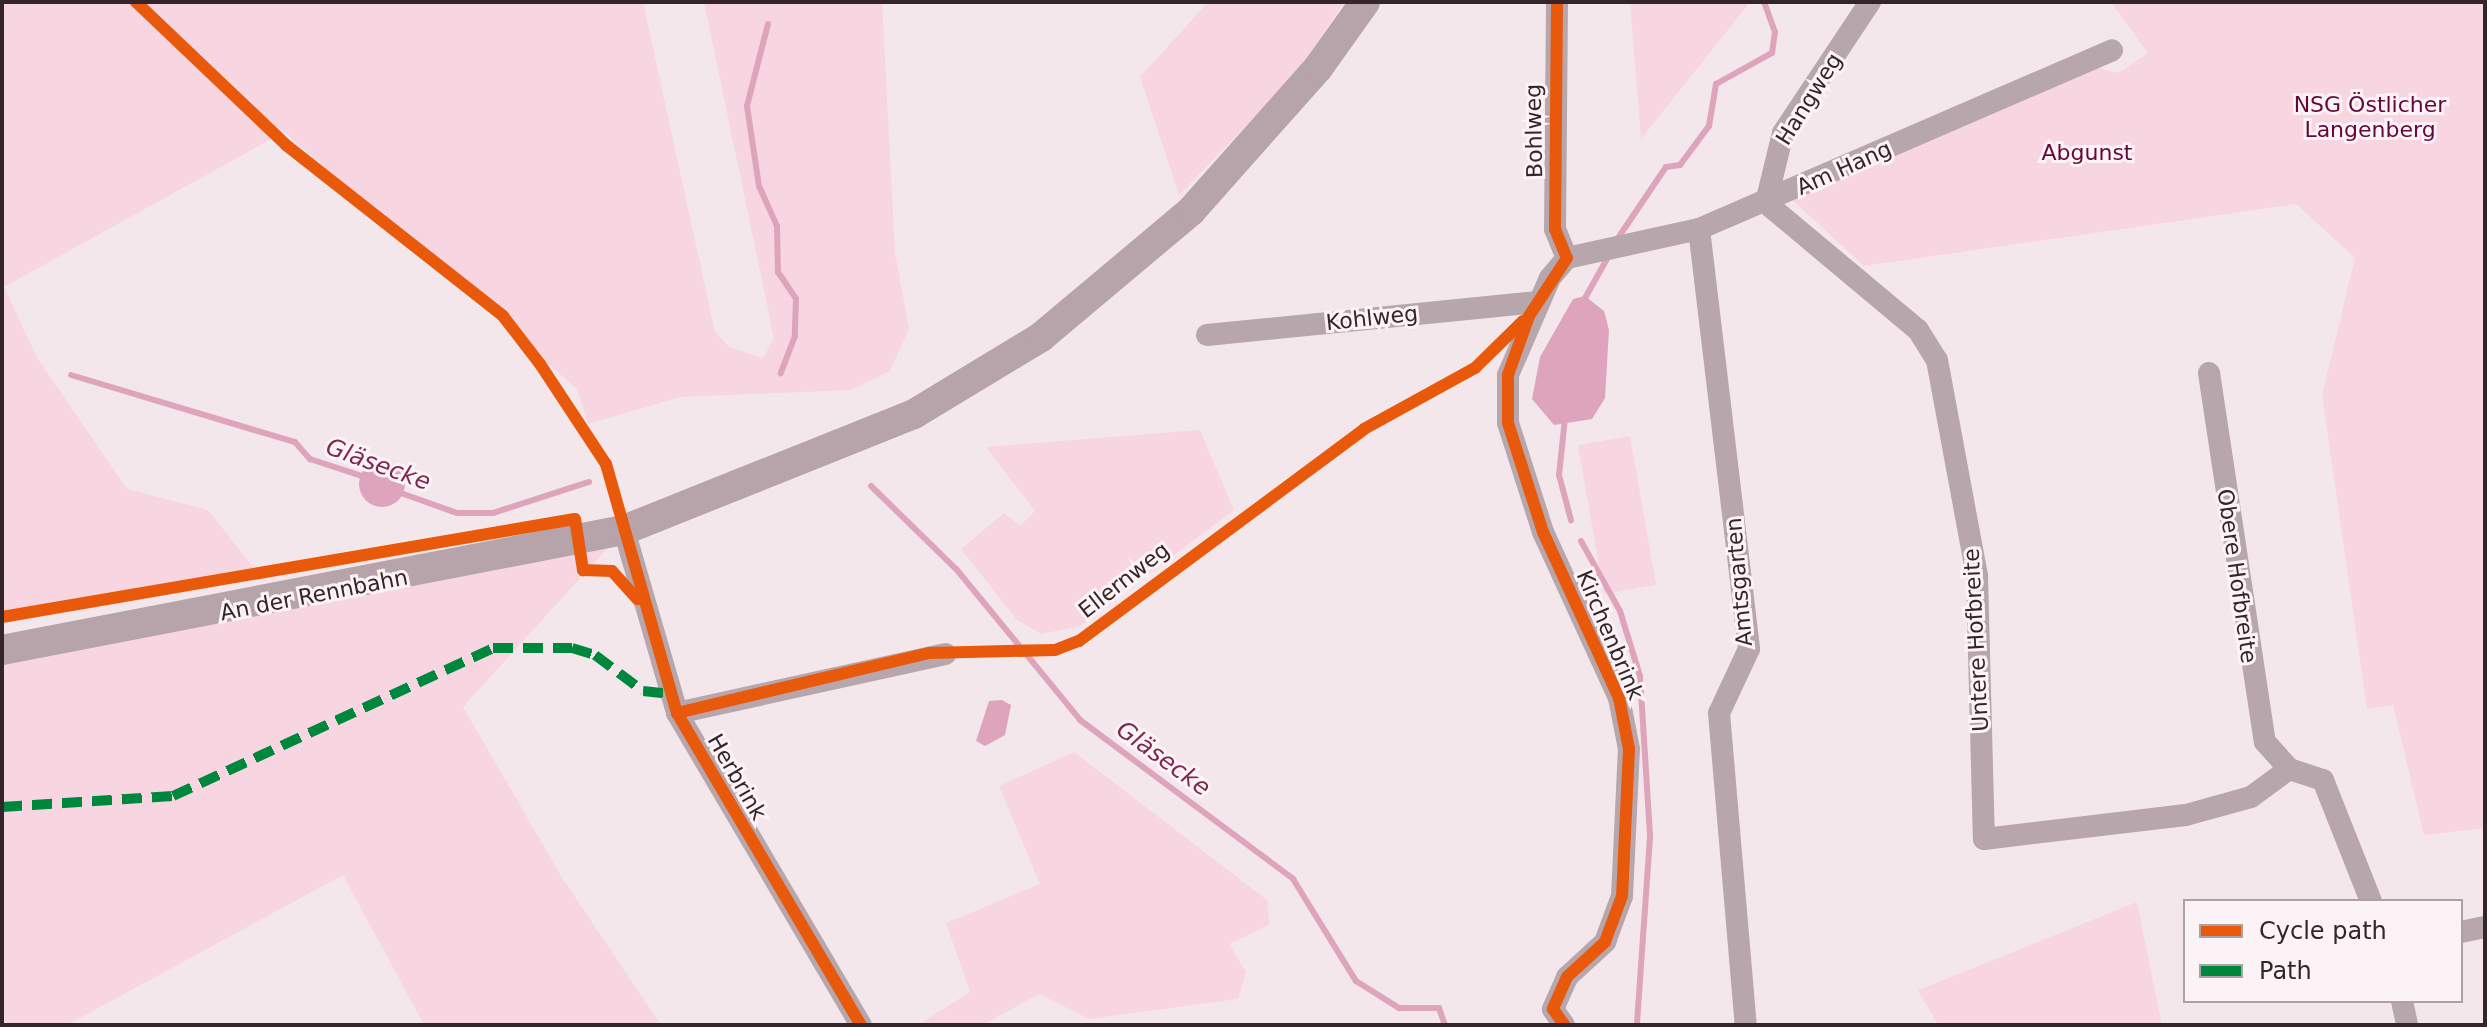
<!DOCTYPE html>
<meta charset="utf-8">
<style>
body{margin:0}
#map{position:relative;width:2487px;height:1027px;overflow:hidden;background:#f4e7eb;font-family:"DejaVu Sans",sans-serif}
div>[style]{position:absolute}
.green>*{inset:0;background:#f7d6e2;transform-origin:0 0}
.water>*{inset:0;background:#dea4bb}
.round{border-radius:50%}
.stream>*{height:6px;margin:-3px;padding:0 3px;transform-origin:3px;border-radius:3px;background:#dea4bb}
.minor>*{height:22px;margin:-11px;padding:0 11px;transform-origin:11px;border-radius:11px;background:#b7a6ab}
.secondary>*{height:30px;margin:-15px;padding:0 15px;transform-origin:15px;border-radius:15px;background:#b6a4aa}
.quiet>*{height:10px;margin-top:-5px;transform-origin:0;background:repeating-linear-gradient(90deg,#00873e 0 20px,transparent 0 30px)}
.cycleway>*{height:12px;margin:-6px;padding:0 6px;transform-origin:6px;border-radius:6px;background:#e8590c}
span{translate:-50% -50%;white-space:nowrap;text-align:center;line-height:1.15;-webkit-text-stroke:6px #fcf3f6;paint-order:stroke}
.street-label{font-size:22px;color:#34252b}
.park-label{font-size:22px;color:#64073a}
.water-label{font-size:24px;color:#7f2651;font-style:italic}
.frame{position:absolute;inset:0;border:4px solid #34252b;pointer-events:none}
.legend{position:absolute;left:2183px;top:899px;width:280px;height:104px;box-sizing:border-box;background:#fcf3f6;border:2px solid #aca1a5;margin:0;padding:10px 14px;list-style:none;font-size:24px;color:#34252b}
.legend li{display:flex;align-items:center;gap:16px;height:40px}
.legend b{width:40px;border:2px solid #aca1a5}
</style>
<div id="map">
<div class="green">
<i style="clip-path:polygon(2px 2px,643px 2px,715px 332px,729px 347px,763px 358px,774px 338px,704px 2px,882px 2px,895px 253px,909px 329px,890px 371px,851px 390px,681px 397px,588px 424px,577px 389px,284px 132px,4px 287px,38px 359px,127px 489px,208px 510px,256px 571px,2px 621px)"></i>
<i style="clip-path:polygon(1208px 2px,1344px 2px,1299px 71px,1179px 195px,1140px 77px)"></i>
<i style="clip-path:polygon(1630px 2px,1750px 2px,1641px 139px)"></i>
<i style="clip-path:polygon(2111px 2px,2485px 2px,2485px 828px,2424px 835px,2393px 705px,2367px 709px,2322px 395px,2355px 258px,2296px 204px,1864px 266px,1789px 197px,2091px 66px,2118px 73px,2148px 53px)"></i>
<i style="clip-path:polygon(1200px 430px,1234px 510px,1080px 626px,1041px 634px,1017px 620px,961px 549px,1004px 513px,1020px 526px,1035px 511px,986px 447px)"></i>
<i style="left:1630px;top:436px;width:151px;height:53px;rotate:80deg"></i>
<i style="clip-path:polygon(624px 530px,463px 707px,563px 879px,661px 1025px,424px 1025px,343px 875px,67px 1025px,2px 1025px,2px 650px)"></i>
<i style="clip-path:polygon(1074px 752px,1267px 900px,1269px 925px,1229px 944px,1246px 972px,1238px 999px,1089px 1019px,1039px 994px,983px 1025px,918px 1025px,970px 992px,946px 923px,1040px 884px,999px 786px)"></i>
<i style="clip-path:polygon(2137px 902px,2162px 1025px,1938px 1025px,1918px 990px)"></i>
</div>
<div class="water">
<i style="clip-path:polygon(1585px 296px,1604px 311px,1609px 330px,1605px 398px,1592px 419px,1554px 425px,1532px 399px,1540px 357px,1573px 299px)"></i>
<i class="round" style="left:359px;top:461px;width:46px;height:46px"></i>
<i style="clip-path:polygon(1002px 700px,1011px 705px,1005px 735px,985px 746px,976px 741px,989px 701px)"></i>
</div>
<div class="stream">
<i style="left:768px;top:24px;width:85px;rotate:104.4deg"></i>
<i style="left:747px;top:106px;width:81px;rotate:81.5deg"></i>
<i style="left:759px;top:186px;width:44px;rotate:65.8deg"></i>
<i style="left:777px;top:226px;width:46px;rotate:88.8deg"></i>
<i style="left:778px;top:272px;width:32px;rotate:56deg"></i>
<i style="left:796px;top:299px;width:37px;rotate:92deg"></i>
<i style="left:795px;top:336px;width:40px;rotate:111deg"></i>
<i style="left:1616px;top:241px;width:89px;rotate:-56deg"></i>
<i style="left:1666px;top:167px;width:14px;rotate:-8deg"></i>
<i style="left:1680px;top:165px;width:49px;rotate:-53.4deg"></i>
<i style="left:1709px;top:126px;width:43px;rotate:-80.5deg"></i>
<i style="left:1716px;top:84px;width:64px;rotate:-29deg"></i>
<i style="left:1772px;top:53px;width:21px;rotate:-82deg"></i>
<i style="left:1775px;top:32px;width:32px;rotate:-110deg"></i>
<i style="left:1584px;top:300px;width:51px;rotate:-60.9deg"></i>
<i style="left:71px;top:375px;width:234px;rotate:16.7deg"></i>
<i style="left:295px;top:442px;width:23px;rotate:49deg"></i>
<i style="left:310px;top:459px;width:55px;rotate:18.1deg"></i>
<i style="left:1565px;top:418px;width:57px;rotate:96deg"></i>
<i style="left:1559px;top:475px;width:47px;rotate:75.1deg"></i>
<i style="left:871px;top:486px;width:120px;rotate:44.3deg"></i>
<i style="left:957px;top:570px;width:194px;rotate:50.6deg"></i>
<i style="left:1080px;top:720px;width:266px;rotate:36.7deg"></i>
<i style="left:1293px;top:879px;width:120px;rotate:58.3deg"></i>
<i style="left:1356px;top:981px;width:51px;rotate:32.1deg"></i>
<i style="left:1399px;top:1008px;width:40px"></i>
<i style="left:1439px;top:1008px;width:18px;rotate:71deg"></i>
<i style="left:398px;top:492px;width:63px;rotate:19.6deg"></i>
<i style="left:457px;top:513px;width:36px"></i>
<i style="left:493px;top:513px;width:101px;rotate:-17.9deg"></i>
<i style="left:1581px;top:541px;width:80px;rotate:60.9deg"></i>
<i style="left:1620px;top:611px;width:68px;rotate:72.9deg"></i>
<i style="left:1640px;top:676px;width:161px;rotate:86.4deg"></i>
<i style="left:1650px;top:837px;width:188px;rotate:94deg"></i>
</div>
<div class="minor">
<i style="left:1557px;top:2px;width:227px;rotate:90.5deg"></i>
<i style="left:1555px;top:229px;width:31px;rotate:68deg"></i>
<i style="left:1870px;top:2px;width:157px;rotate:123.6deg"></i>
<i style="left:1783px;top:133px;width:72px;rotate:103.7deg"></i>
<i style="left:1766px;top:203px;width:198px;rotate:39.9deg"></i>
<i style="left:1918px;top:330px;width:36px;rotate:58deg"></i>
<i style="left:1937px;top:360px;width:220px;rotate:79.5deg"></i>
<i style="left:1977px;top:576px;width:263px;rotate:88.5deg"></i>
<i style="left:1984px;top:839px;width:203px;rotate:-6.8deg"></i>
<i style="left:2186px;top:815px;width:67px;rotate:-15.5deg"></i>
<i style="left:2251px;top:797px;width:47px;rotate:-36.4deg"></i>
<i style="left:1699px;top:229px;width:423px;rotate:83.2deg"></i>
<i style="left:1749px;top:649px;width:71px;rotate:115.1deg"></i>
<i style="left:1719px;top:713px;width:313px;rotate:85.1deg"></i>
<i style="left:1207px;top:335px;width:332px;rotate:-5.7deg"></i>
<i style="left:2209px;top:373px;width:373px;rotate:81.4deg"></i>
<i style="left:2265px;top:742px;width:36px;rotate:48deg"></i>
<i style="left:2289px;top:769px;width:36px;rotate:18deg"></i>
<i style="left:2323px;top:780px;width:130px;rotate:68.4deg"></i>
<i style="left:624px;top:530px;width:191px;rotate:73.8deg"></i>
<i style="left:677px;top:713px;width:362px;rotate:59.5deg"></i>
<i style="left:677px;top:713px;width:275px;rotate:-12.4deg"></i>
<i style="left:2461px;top:932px;width:25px;rotate:-12deg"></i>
<i style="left:2402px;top:1001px;width:25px;rotate:78deg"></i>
<i style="left:1564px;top:1025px;width:19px;rotate:-125deg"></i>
<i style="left:1553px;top:1009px;width:35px;rotate:-66deg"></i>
<i style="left:1567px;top:977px;width:52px;rotate:-42.6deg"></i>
<i style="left:1605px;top:942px;width:49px;rotate:-69.7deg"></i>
<i style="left:1622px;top:896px;width:147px;rotate:-87.3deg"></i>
<i style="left:1629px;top:749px;width:52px;rotate:-101.1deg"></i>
<i style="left:1619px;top:698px;width:183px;rotate:-114.6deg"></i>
<i style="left:1543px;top:532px;width:114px;rotate:-107.8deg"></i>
<i style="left:1508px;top:423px;width:48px;rotate:-90deg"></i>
<i style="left:1508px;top:375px;width:106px;rotate:-66.6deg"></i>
<i style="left:1550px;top:278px;width:26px;rotate:-50deg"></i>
<i style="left:1567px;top:258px;width:135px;rotate:-12.4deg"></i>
<i style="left:1699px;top:229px;width:450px;rotate:-23.4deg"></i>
</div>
<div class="secondary">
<i style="left:2px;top:650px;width:633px;rotate:-10.92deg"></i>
<i style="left:624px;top:530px;width:312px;rotate:-21.8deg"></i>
<i style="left:914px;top:414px;width:149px;rotate:-31.2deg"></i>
<i style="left:1041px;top:337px;width:196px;rotate:-40deg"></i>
<i style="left:1191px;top:211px;width:191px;rotate:-48.4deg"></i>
<i style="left:1318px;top:68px;width:81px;rotate:-54.5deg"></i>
</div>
<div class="quiet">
<i style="left:2px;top:807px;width:171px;rotate:-3.7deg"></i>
<i style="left:173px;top:796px;width:353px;rotate:-24.8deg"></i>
<i style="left:493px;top:648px;width:79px"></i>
<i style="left:572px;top:648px;width:24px;rotate:17deg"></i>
<i style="left:595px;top:655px;width:60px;rotate:36.9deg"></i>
<i style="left:643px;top:691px;width:28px;rotate:6deg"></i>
</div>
<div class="cycleway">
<i style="left:136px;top:2px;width:207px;rotate:43.6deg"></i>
<i style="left:286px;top:145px;width:276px;rotate:38.2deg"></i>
<i style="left:503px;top:316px;width:61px;rotate:52.4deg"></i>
<i style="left:540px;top:364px;width:120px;rotate:56.6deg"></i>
<i style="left:606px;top:464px;width:259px;rotate:74.1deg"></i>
<i style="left:677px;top:713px;width:362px;rotate:59.5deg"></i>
<i style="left:1557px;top:2px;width:227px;rotate:90.5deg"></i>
<i style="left:1555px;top:229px;width:31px;rotate:68deg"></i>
<i style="left:1567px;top:258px;width:69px;rotate:123.2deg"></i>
<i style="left:1529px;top:316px;width:63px;rotate:109.6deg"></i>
<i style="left:1508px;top:375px;width:48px;rotate:90deg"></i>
<i style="left:1508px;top:423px;width:114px;rotate:72.2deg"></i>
<i style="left:1543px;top:532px;width:183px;rotate:65.4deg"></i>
<i style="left:1619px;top:698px;width:52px;rotate:78.9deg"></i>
<i style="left:1629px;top:749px;width:147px;rotate:92.7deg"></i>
<i style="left:1622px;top:896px;width:49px;rotate:110.3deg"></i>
<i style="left:1605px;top:942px;width:52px;rotate:137.4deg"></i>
<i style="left:1567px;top:977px;width:35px;rotate:114deg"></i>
<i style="left:1553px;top:1009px;width:19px;rotate:55deg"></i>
<i style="left:2px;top:617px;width:581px;rotate:-9.71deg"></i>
<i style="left:575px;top:519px;width:52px;rotate:81.1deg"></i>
<i style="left:583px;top:570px;width:29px;rotate:2deg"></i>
<i style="left:612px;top:571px;width:38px;rotate:48deg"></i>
<i style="left:677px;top:713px;width:259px;rotate:-13.4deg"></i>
<i style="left:929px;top:653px;width:126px;rotate:-1.4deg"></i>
<i style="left:1055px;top:650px;width:26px;rotate:-21deg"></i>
<i style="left:1079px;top:641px;width:355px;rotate:-36.6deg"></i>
<i style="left:1364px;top:429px;width:127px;rotate:-28.8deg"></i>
<i style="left:1475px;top:368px;width:67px;rotate:-44.4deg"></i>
</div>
<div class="street-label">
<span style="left:1809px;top:99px;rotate:-58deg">Hangweg</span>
<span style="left:1534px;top:131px;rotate:-91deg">Bohlweg</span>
<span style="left:1844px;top:168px;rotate:-24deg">Am Hang</span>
<span style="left:1372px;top:318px;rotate:-6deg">Kohlweg</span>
<span style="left:2237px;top:576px;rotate:82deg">Obere Hofbreite</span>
<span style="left:1124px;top:580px;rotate:-38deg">Ellernweg</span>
<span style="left:1739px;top:582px;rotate:-95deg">Amtsgarten</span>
<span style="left:314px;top:595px;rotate:-11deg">An der Rennbahn</span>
<span style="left:1610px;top:635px;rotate:67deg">Kirchenbrink</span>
<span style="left:1976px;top:640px;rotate:-93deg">Untere Hofbreite</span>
<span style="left:737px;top:777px;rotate:60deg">Herbrink</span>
</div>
<div class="park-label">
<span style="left:2370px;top:117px">NSG Östlicher<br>Langenberg</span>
<span style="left:2087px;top:153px">Abgunst</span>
</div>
<div class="water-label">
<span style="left:378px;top:465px;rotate:20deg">Gläsecke</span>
<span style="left:1163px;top:759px;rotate:36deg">Gläsecke</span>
</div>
<div class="frame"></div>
<ul class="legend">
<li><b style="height:10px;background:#e8590c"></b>Cycle path</li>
<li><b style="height:10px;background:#00873e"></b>Path</li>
</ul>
</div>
